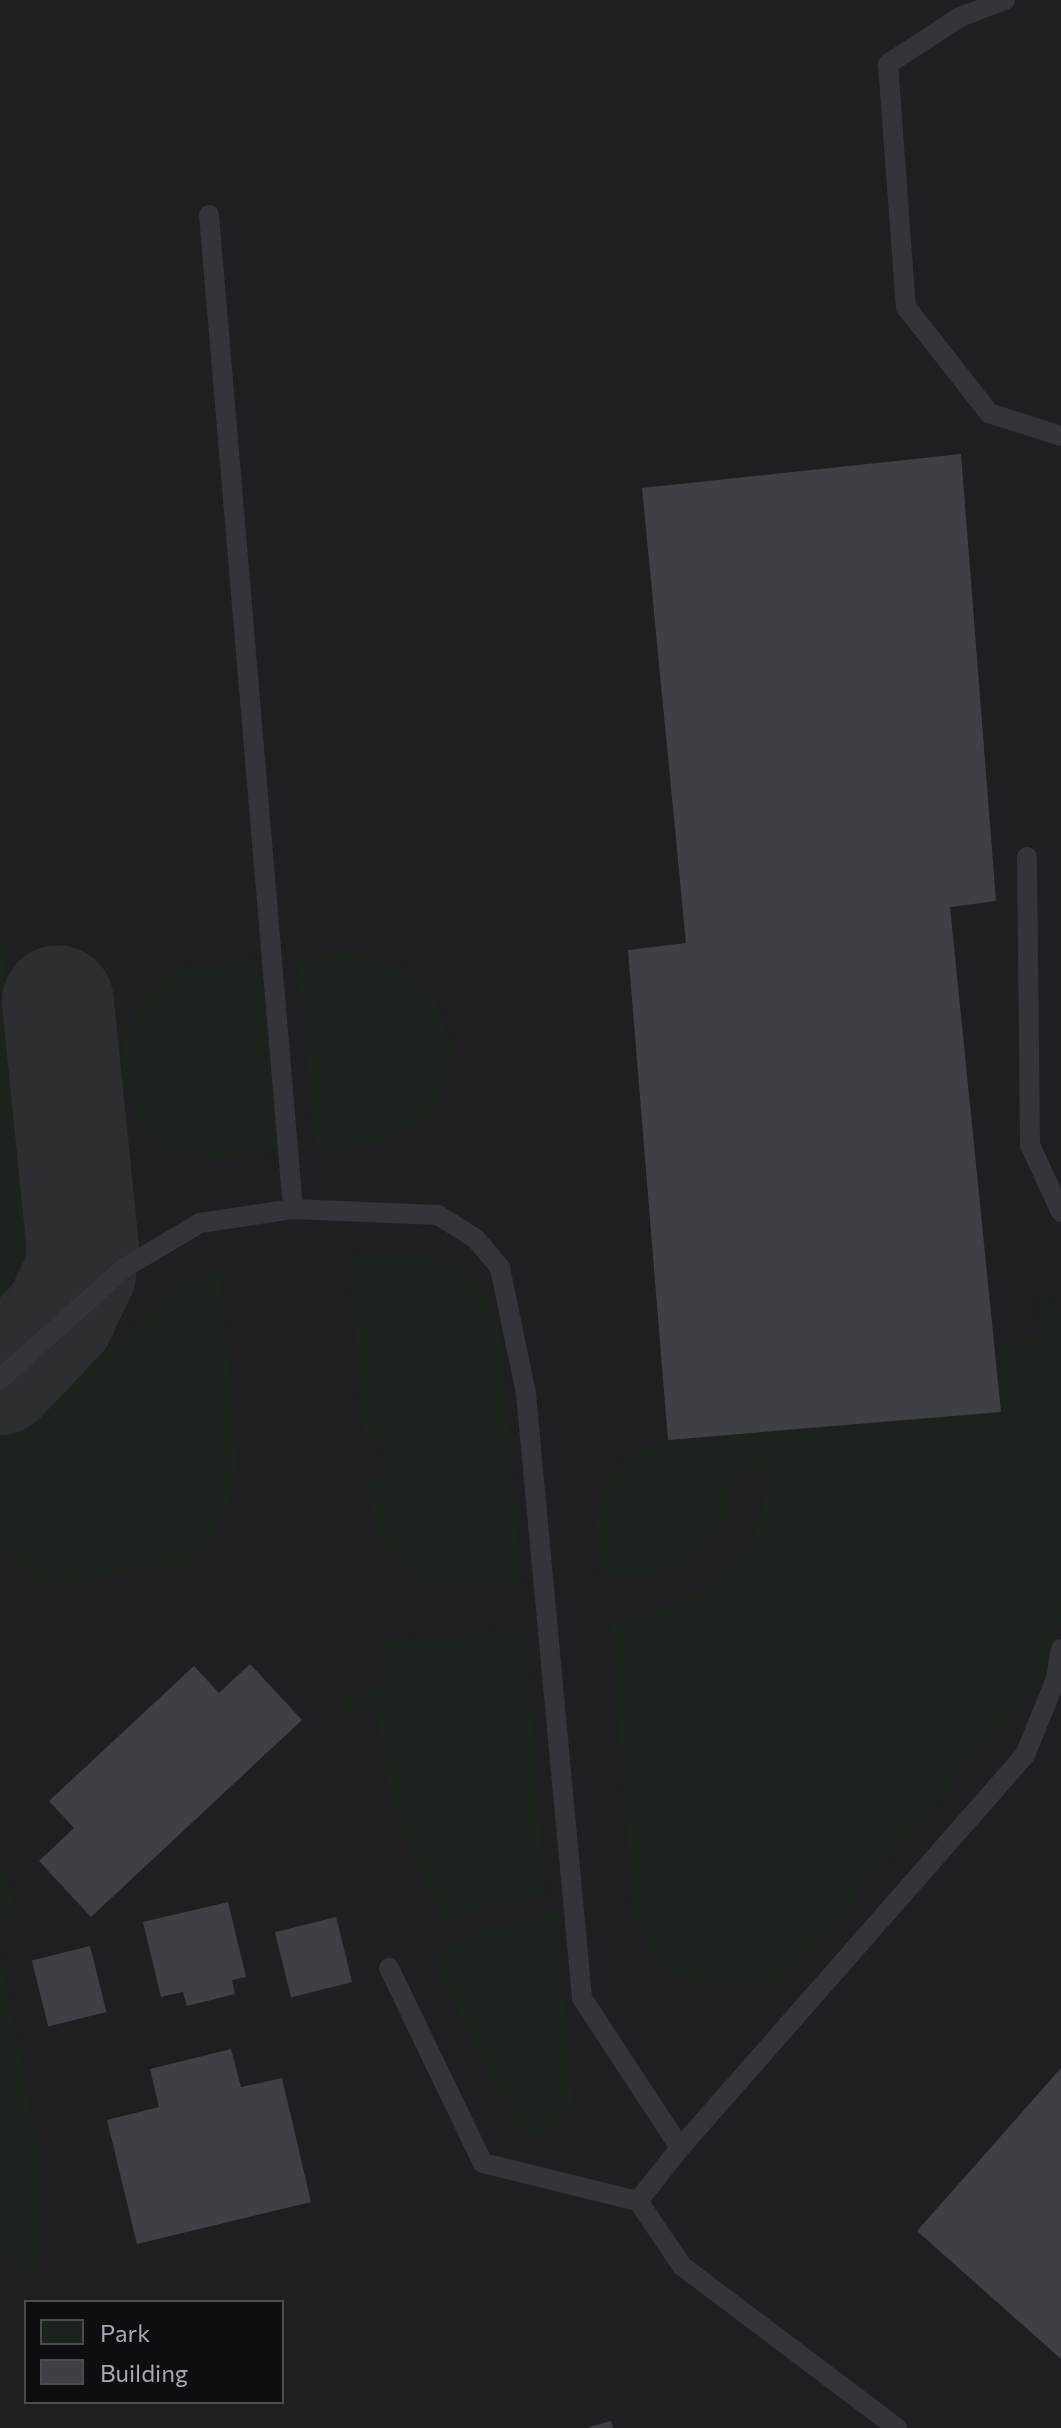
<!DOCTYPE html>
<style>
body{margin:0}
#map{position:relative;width:1061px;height:2428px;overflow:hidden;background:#131315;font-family:Commissioner,sans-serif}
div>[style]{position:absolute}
.built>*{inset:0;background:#1f1f22}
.green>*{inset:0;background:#1b231c}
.taxiway>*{height:112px;margin:-56px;padding:0 56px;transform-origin:56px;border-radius:56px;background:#2d2e32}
.building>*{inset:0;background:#3f4045;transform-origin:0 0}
.service>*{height:20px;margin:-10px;padding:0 10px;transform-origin:10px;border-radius:10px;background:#34353a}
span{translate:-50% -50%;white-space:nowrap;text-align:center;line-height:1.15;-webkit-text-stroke:6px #0e0e10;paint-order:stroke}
.legend{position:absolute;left:24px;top:2300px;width:260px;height:104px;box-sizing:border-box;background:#0e0e10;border:2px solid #4a4c52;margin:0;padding:10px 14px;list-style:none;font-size:24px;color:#a5aab6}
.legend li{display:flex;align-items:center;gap:16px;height:40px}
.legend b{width:40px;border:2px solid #4a4c52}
</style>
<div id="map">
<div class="built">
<i style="clip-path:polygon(evenodd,0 0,1061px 0,1061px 2428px,0 2428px,0 0,26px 2302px,282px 2302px,282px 2402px,26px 2402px,26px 2302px)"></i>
</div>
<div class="green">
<i style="clip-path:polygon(0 919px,29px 1228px,10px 1287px,0 1301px)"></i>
<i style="clip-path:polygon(336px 954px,372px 955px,408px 970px,435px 999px,452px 1046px,449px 1084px,428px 1114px,388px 1141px,315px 1149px,297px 959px)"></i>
<i style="clip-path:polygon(259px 959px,280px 1151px,214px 1159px,173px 1150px,141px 1121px,121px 1085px,123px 1031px,153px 989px,183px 968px)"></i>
<i style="clip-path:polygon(414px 1251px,454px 1267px,485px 1292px,500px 1325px,521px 1587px,435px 1587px,416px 1581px,398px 1565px,373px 1522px,368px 1481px,386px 1480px,383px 1439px,363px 1435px,349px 1256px)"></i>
<i style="clip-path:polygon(219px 1269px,238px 1468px,224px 1516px,207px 1552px,187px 1566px,159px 1566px,41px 1587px,0 1538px,0 1438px,204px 1271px)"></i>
<i style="clip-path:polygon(1039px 1296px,1061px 1312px,1061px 1599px,1055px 1663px,782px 1981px,725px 1987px,688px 1980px,651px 1954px,633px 1917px,611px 1621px,671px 1608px,704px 1590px,739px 1564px,761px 1518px,768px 1469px,739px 1471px,732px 1491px,729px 1521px,694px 1556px,653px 1576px,600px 1576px,595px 1519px,606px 1486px,625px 1461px,668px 1440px,1000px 1412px,998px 1344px,1041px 1338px)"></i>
<i style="clip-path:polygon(525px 1628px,545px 1894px,444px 1918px,393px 1811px,376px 1709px,345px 1719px,339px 1697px,386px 1686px,384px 1643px)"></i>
<i style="clip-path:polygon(0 1867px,21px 1919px,0 1924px)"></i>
<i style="clip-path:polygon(557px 1913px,573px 2101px,538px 2141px,517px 2124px,433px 1962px,460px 1941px,516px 1918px)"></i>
<i style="clip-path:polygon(0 1954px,35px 2135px,36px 2272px,0 2254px)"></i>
</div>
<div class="taxiway">
<i style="left:0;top:1379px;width:86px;rotate:-46.4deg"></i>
<i style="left:59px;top:1317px;width:49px;rotate:-64.5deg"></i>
<i style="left:80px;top:1273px;width:24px;rotate:-83deg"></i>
<i style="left:83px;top:1249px;width:249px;rotate:-95.8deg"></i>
</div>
<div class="building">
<i style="clip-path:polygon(961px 454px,996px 901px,950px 907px,1001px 1412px,668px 1440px,628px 950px,686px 943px,642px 488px)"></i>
<i style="clip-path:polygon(250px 1664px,302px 1720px,91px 1917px,39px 1861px,74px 1828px,49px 1801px,194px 1666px,219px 1693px)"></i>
<i style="clip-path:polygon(228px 1902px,246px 1977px,232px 1980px,235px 1994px,187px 2006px,183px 1992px,161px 1997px,143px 1922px)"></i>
<i style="left:336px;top:1917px;width:67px;height:63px;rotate:76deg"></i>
<i style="left:90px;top:1946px;width:68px;height:60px;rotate:76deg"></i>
<i style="clip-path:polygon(231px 2049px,241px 2087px,282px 2078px,311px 2202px,137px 2244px,107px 2120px,159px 2107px,150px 2069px)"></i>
<i style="clip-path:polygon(1061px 2068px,1061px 2359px,917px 2231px)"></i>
<i style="clip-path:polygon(611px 2421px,613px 2428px,589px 2428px,589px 2427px)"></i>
</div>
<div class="service">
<i style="left:1005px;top:0;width:48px;rotate:159.3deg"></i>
<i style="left:960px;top:17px;width:86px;rotate:146.9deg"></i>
<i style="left:888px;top:64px;width:244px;rotate:85.8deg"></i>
<i style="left:906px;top:307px;width:135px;rotate:51.9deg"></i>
<i style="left:989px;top:413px;width:76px;rotate:17.7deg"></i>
<i style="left:209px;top:215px;width:998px;rotate:85.17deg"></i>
<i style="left:1027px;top:857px;width:288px;rotate:89.4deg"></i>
<i style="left:1030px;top:1145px;width:74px;rotate:65.2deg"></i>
<i style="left:0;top:1379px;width:166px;rotate:-41.8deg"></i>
<i style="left:124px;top:1268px;width:88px;rotate:-30.6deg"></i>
<i style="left:200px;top:1223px;width:94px;rotate:-8.6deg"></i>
<i style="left:293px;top:1209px;width:145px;rotate:2.4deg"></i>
<i style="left:438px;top:1215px;width:45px;rotate:32.3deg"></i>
<i style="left:476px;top:1239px;width:38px;rotate:50deg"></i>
<i style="left:500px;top:1268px;width:129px;rotate:78.3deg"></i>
<i style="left:526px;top:1394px;width:607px;rotate:84.7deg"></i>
<i style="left:582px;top:1998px;width:179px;rotate:56.8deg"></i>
<i style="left:389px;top:1968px;width:216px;rotate:64.3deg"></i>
<i style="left:483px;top:2163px;width:160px;rotate:13.8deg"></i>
<i style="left:638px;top:2201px;width:78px;rotate:55.9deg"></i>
<i style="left:682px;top:2266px;width:269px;rotate:37deg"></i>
<i style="left:638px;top:2201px;width:68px;rotate:-51.6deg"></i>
<i style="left:680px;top:2148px;width:523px;rotate:-48.72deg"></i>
<i style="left:1025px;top:1755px;width:82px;rotate:-67.8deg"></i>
<i style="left:1056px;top:1679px;width:30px;rotate:-81deg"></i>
</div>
<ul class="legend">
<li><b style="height:22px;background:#1b231c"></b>Park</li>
<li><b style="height:22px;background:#3f4045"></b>Building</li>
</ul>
</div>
